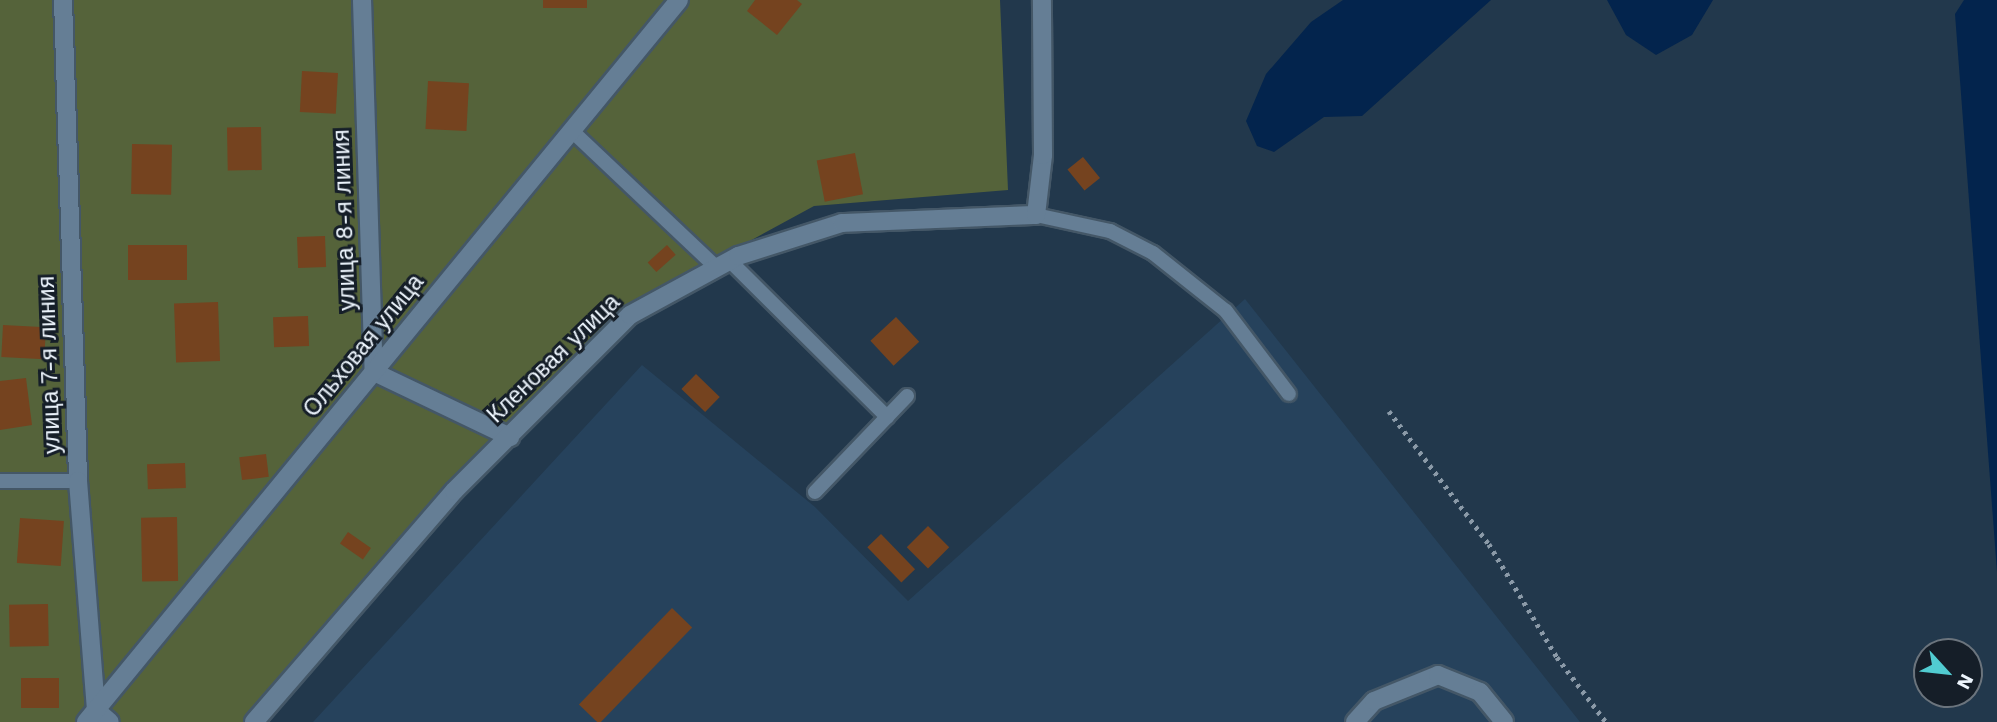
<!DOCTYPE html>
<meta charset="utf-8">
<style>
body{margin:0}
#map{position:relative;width:1997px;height:722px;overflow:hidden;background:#22384c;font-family:"Work Sans",sans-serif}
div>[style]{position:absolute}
.built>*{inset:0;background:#26425c}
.green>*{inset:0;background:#55633a}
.water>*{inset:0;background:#03244d}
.building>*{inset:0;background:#75431f;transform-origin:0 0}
.path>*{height:4.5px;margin-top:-2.25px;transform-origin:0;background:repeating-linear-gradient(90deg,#8b9aa8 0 3.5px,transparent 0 8.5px)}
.roads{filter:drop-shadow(2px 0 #445767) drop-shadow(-2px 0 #445767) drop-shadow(0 2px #445767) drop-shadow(0 -2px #445767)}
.service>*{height:14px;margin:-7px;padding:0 7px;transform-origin:7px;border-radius:7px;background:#657e95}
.minor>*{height:18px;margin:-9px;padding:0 9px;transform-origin:9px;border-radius:9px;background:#657e95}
span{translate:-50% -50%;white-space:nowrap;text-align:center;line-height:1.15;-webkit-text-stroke:6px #151e28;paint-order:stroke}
.street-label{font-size:23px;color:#edf5fd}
.north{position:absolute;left:1913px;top:638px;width:70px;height:70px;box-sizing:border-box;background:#151e28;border:2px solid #6b747d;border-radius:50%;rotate:117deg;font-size:19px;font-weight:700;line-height:28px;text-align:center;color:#edf5fd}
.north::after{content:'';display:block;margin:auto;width:24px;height:32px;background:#51ccd1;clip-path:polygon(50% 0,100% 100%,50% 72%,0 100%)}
</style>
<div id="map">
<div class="built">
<i style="clip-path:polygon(1245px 299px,1580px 722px,313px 722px,642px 365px,815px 507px,908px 601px)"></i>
</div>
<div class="green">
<i style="clip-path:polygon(0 0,1000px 0,1008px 190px,814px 206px,656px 292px,493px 453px,247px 722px,0 722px)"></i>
</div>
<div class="water">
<i style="clip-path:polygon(1343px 0,1491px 0,1362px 116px,1324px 117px,1274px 152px,1257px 146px,1246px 121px,1266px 74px,1311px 22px)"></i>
<i style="clip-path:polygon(1607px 0,1713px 0,1692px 35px,1656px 55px,1626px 35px)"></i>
<i style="clip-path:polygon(1964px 0,1997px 0,1997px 572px,1955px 14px)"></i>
</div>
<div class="building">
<i style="left:543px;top:0;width:44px;height:8px"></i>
<i style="clip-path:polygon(755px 0,797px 0,802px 4px,777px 35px,747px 11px)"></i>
<i style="left:302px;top:71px;width:36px;height:41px;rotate:3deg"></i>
<i style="left:428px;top:81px;width:41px;height:48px;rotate:3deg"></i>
<i style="left:261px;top:127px;width:43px;height:34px;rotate:89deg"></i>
<i style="left:132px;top:144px;width:40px;height:50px;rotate:1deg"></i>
<i style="left:855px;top:153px;width:42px;height:39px;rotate:79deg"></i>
<i style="left:1083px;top:157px;width:27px;height:20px;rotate:51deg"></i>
<i style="left:325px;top:236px;width:31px;height:28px;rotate:88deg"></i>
<i style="left:128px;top:245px;width:59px;height:35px"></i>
<i style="left:667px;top:245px;width:13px;height:26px;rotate:48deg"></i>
<i style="left:218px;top:302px;width:59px;height:44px;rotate:88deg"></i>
<i style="left:308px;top:316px;width:30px;height:35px;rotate:88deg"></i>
<i style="left:896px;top:317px;width:34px;height:35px;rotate:47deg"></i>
<i style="left:3px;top:325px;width:43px;height:32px;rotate:3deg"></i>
<i style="left:696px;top:374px;width:33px;height:21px;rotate:44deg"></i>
<i style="clip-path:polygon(26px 378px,32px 425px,0 430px,0 381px)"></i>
<i style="left:266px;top:454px;width:23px;height:27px;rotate:83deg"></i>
<i style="left:185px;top:463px;width:25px;height:38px;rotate:88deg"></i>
<i style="left:177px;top:517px;width:64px;height:36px;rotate:89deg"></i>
<i style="left:20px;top:518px;width:44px;height:45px;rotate:4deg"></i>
<i style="left:928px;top:526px;width:30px;height:30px;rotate:45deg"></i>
<i style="left:348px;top:532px;width:28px;height:14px;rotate:35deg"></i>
<i style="left:881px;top:534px;width:49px;height:19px;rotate:46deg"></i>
<i style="left:48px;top:604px;width:42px;height:39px;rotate:89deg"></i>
<i style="left:672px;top:608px;width:28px;height:134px;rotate:44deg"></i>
<i style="left:59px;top:678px;width:30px;height:38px;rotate:90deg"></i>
</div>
<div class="path">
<i style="left:1389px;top:411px;width:166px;rotate:53.1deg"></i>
<i style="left:1489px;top:544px;width:132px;rotate:59deg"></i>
<i style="left:1557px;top:657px;width:81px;rotate:53deg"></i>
</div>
<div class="roads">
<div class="service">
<i style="left:572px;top:131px;width:197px;rotate:43.4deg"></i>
<i style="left:1036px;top:215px;width:76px;rotate:12.2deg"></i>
<i style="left:1110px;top:231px;width:48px;rotate:27.1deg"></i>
<i style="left:1153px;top:253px;width:93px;rotate:38.5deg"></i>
<i style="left:1226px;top:311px;width:104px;rotate:52.8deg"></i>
<i style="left:729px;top:260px;width:223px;rotate:44.8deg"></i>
<i style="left:0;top:481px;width:78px"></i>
<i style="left:815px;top:492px;width:133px;rotate:-46.2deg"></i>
</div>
<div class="minor">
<i style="left:63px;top:0;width:481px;rotate:88.2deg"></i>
<i style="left:78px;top:481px;width:230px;rotate:85.5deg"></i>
<i style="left:96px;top:710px;width:18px;rotate:41deg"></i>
<i style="left:362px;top:0;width:372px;rotate:88.2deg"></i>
<i style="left:374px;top:372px;width:151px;rotate:25.5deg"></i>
<i style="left:86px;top:722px;width:934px;rotate:-50.6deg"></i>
<i style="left:254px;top:722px;width:306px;rotate:-49.1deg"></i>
<i style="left:454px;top:491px;width:249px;rotate:-45deg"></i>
<i style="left:630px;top:315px;width:123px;rotate:-28.6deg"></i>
<i style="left:738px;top:256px;width:109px;rotate:-17.6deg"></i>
<i style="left:842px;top:223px;width:194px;rotate:-2.4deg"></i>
<i style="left:1036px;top:215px;width:60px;rotate:-83.3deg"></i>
<i style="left:1043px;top:155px;width:155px;rotate:-90.4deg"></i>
<i style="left:1355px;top:722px;width:28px;rotate:-48deg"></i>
<i style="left:1374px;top:701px;width:69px;rotate:-22.1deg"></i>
<i style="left:1438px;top:675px;width:45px;rotate:22deg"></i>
<i style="left:1480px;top:692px;width:38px;rotate:51deg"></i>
</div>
</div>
<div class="street-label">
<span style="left:345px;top:220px;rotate:-92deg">улица 8-я линия</span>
<span style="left:364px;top:346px;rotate:-51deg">Ольховая улица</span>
<span style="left:554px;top:359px;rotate:-44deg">Кленовая улица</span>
<span style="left:50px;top:365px;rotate:-92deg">улица 7-я линия</span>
</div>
<div class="north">N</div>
</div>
